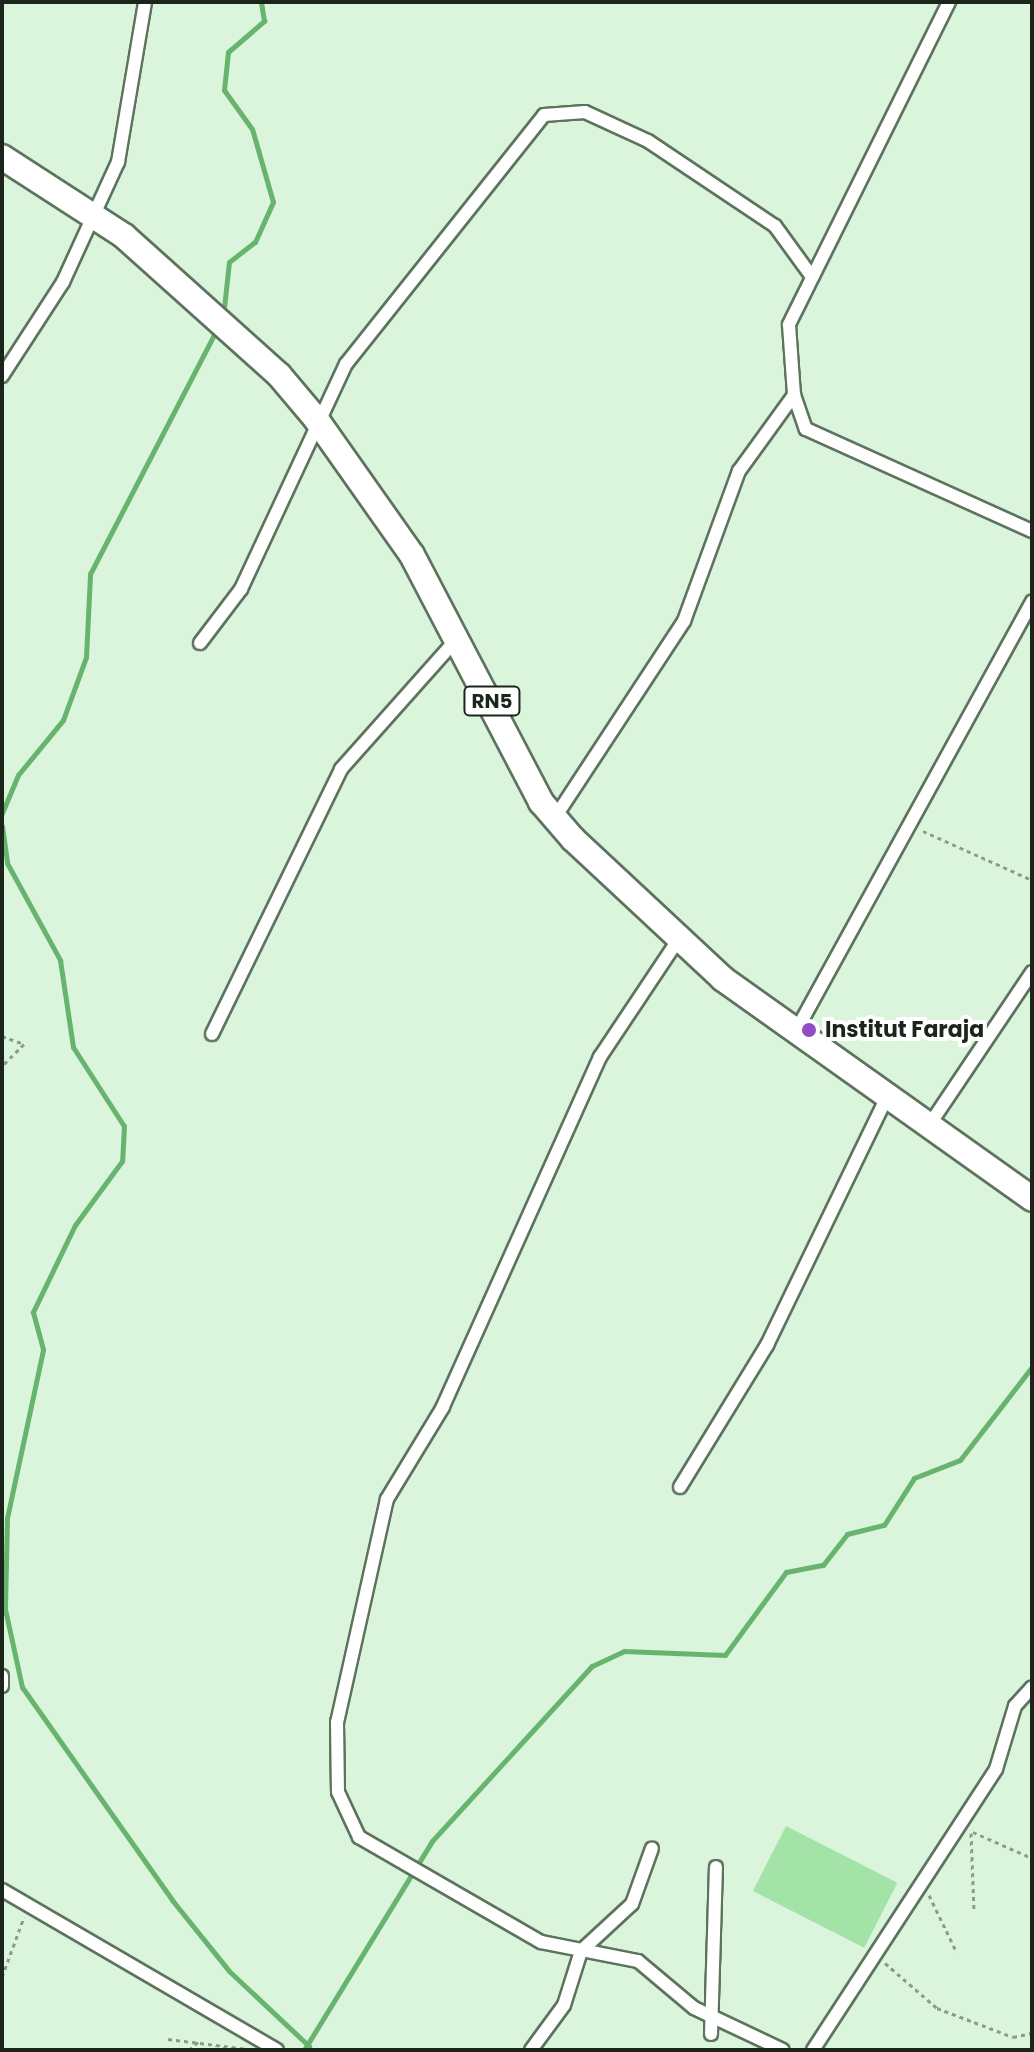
<!DOCTYPE html>
<style>
body{margin:0}
#map{position:relative;width:1034px;height:2052px;overflow:hidden;background:#dbf4dc;font-family:Poppins,sans-serif}
div>[style]{position:absolute}
.green>*{inset:0;background:#a4e3a8;transform-origin:0 0}
.stream>*{height:5px;margin:-2.5px;padding:0 2.5px;transform-origin:2.5px;border-radius:2.5px;background:#67b46f}
.path>*{height:3px;margin-top:-1.5px;transform-origin:0;background:repeating-linear-gradient(90deg,#8a9c8a 0 4px,transparent 0 8px)}
.roads{filter:drop-shadow(2px 0 #5d735e) drop-shadow(-2px 0 #5d735e) drop-shadow(0 2px #5d735e) drop-shadow(0 -2px #5d735e)}
.street>*{height:12px;margin:-6px;padding:0 6px;transform-origin:6px;border-radius:6px;background:#fff}
.highway>*{height:24px;margin:-12px;padding:0 12px;transform-origin:12px;border-radius:12px;background:#fff}
.dots>*{width:22px;height:22px;translate:-50% -50%;box-sizing:border-box;border:4px solid #fff;border-radius:50%}
span{translate:-50% -50%;white-space:nowrap;text-align:center;line-height:1.15;-webkit-text-stroke:8px #fff;paint-order:stroke}
.shield-label span{padding:2px 6px;background:#fff;border:2px solid;border-radius:6px;-webkit-text-stroke-width:0}
.shield-label{font-size:20px;color:#1c251c;font-weight:700}
.poi-label{font-size:22px;color:#1c251c;font-weight:700}
.left{translate:0 -50%;text-align:left}
.frame{position:absolute;inset:0;border:4px solid #1c251c;pointer-events:none}
</style>
<div id="map">
<div class="green">
<i style="left:786px;top:1826px;width:125px;height:73px;rotate:27deg"></i>
</div>
<div class="stream">
<i style="left:223px;top:317px;width:55px;rotate:-83.8deg"></i>
<i style="left:229px;top:262px;width:33px;rotate:-38deg"></i>
<i style="left:255px;top:242px;width:44px;rotate:-65.8deg"></i>
<i style="left:273px;top:202px;width:76px;rotate:-106deg"></i>
<i style="left:252px;top:129px;width:48px;rotate:-125.7deg"></i>
<i style="left:224px;top:90px;width:38px;rotate:-84deg"></i>
<i style="left:228px;top:52px;width:48px;rotate:-40.7deg"></i>
<i style="left:264px;top:21px;width:19px;rotate:-99deg"></i>
<i style="left:2px;top:813px;width:41px;rotate:-67.2deg"></i>
<i style="left:18px;top:775px;width:71px;rotate:-50.7deg"></i>
<i style="left:63px;top:720px;width:67px;rotate:-69.9deg"></i>
<i style="left:86px;top:657px;width:83px;rotate:-87.2deg"></i>
<i style="left:90px;top:574px;width:276px;rotate:-62.6deg"></i>
<i style="left:2px;top:826px;width:37px;rotate:82deg"></i>
<i style="left:7px;top:863px;width:111px;rotate:61.3deg"></i>
<i style="left:60px;top:960px;width:88px;rotate:81.5deg"></i>
<i style="left:73px;top:1047px;width:94px;rotate:57.2deg"></i>
<i style="left:124px;top:1126px;width:35px;rotate:93deg"></i>
<i style="left:122px;top:1161px;width:79px;rotate:126.3deg"></i>
<i style="left:75px;top:1225px;width:97px;rotate:115.8deg"></i>
<i style="left:33px;top:1312px;width:39px;rotate:75deg"></i>
<i style="left:43px;top:1350px;width:172px;rotate:102.1deg"></i>
<i style="left:7px;top:1518px;width:91px;rotate:91.3deg"></i>
<i style="left:5px;top:1609px;width:80px;rotate:77.7deg"></i>
<i style="left:22px;top:1687px;width:261px;rotate:54.8deg"></i>
<i style="left:172px;top:1900px;width:91px;rotate:51.2deg"></i>
<i style="left:229px;top:1971px;width:110px;rotate:43.2deg"></i>
<i style="left:304px;top:2050px;width:245px;rotate:-58.5deg"></i>
<i style="left:432px;top:1841px;width:237px;rotate:-47.6deg"></i>
<i style="left:592px;top:1666px;width:35px;rotate:-25deg"></i>
<i style="left:624px;top:1651px;width:101px;rotate:2.3deg"></i>
<i style="left:725px;top:1655px;width:103px;rotate:-53.7deg"></i>
<i style="left:786px;top:1572px;width:38px;rotate:-11deg"></i>
<i style="left:823px;top:1565px;width:39px;rotate:-52deg"></i>
<i style="left:847px;top:1534px;width:38px;rotate:-14deg"></i>
<i style="left:884px;top:1525px;width:56px;rotate:-57.4deg"></i>
<i style="left:914px;top:1478px;width:49px;rotate:-21.4deg"></i>
<i style="left:960px;top:1460px;width:118px;rotate:-52.3deg"></i>
</div>
<div class="path">
<i style="left:923px;top:831px;width:120px;rotate:24.2deg"></i>
<i style="left:2px;top:1036px;width:23px;rotate:20deg"></i>
<i style="left:24px;top:1044px;width:31px;rotate:135deg"></i>
<i style="left:973px;top:1832px;width:64px;rotate:23.8deg"></i>
<i style="left:971px;top:1833px;width:77px;rotate:87.8deg"></i>
<i style="left:929px;top:1895px;width:64px;rotate:64.2deg"></i>
<i style="left:885px;top:1963px;width:69px;rotate:40.9deg"></i>
<i style="left:937px;top:2008px;width:81px;rotate:20.9deg"></i>
<i style="left:1013px;top:2037px;width:19px;rotate:-12deg"></i>
<i style="left:2px;top:1977px;width:64px;rotate:-69.9deg"></i>
<i style="left:168px;top:2039px;width:80px;rotate:7.2deg"></i>
<i style="left:189px;top:2050px;width:13px;rotate:-42deg"></i>
</div>
<div class="roads">
<div class="street">
<i style="left:949px;top:2px;width:360px;rotate:116.4deg"></i>
<i style="left:789px;top:325px;width:70px;rotate:85.9deg"></i>
<i style="left:794px;top:395px;width:36px;rotate:71deg"></i>
<i style="left:806px;top:429px;width:248px;rotate:24.3deg"></i>
<i style="left:2px;top:376px;width:112px;rotate:-57deg"></i>
<i style="left:63px;top:282px;width:132px;rotate:-65.4deg"></i>
<i style="left:118px;top:162px;width:162px;rotate:-80.4deg"></i>
<i style="left:200px;top:643px;width:68px;rotate:-52.8deg"></i>
<i style="left:241px;top:589px;width:248px;rotate:-65deg"></i>
<i style="left:346px;top:364px;width:318px;rotate:-51.5deg"></i>
<i style="left:544px;top:115px;width:41px;rotate:-4.2deg"></i>
<i style="left:585px;top:112px;width:69px;rotate:24.7deg"></i>
<i style="left:648px;top:141px;width:153px;rotate:33.8deg"></i>
<i style="left:775px;top:226px;width:63px;rotate:54deg"></i>
<i style="left:554px;top:819px;width:237px;rotate:-56.7deg"></i>
<i style="left:684px;top:621px;width:160px;rotate:-69.9deg"></i>
<i style="left:739px;top:471px;width:94px;rotate:-54.1deg"></i>
<i style="left:678px;top:940px;width:141px;rotate:123.7deg"></i>
<i style="left:600px;top:1057px;width:384px;rotate:114.2deg"></i>
<i style="left:443px;top:1407px;width:108px;rotate:121.3deg"></i>
<i style="left:387px;top:1499px;width:229px;rotate:102.6deg"></i>
<i style="left:337px;top:1722px;width:70px;rotate:89.2deg"></i>
<i style="left:338px;top:1792px;width:50px;rotate:65deg"></i>
<i style="left:359px;top:1837px;width:210px;rotate:30deg"></i>
<i style="left:541px;top:1942px;width:99px;rotate:11.1deg"></i>
<i style="left:638px;top:1961px;width:73px;rotate:40deg"></i>
<i style="left:694px;top:2008px;width:98px;rotate:25.3deg"></i>
<i style="left:796px;top:1031px;width:490px;rotate:-61.2deg"></i>
<i style="left:212px;top:1034px;width:295px;rotate:-64deg"></i>
<i style="left:341px;top:769px;width:174px;rotate:-48.3deg"></i>
<i style="left:930px;top:1124px;width:183px;rotate:-56.1deg"></i>
<i style="left:680px;top:1487px;width:167px;rotate:-58.5deg"></i>
<i style="left:767px;top:1345px;width:278px;rotate:-64.2deg"></i>
<i style="left:2px;top:1676px;width:10px;rotate:90deg"></i>
<i style="left:2px;top:1890px;width:318px;rotate:30.2deg"></i>
<i style="left:711px;top:2034px;width:167px;rotate:-88.3deg"></i>
<i style="left:531px;top:2050px;width:56px;rotate:-53.7deg"></i>
<i style="left:564px;top:2005px;width:57px;rotate:-72.5deg"></i>
<i style="left:581px;top:1951px;width:69px;rotate:-42.7deg"></i>
<i style="left:632px;top:1904px;width:59px;rotate:-70.3deg"></i>
<i style="left:813px;top:2050px;width:335px;rotate:-56.9deg"></i>
<i style="left:996px;top:1769px;width:66px;rotate:-73.2deg"></i>
<i style="left:1015px;top:1706px;width:25px;rotate:-48deg"></i>
</div>
<div class="highway">
<i style="left:2px;top:157px;width:145px;rotate:32.9deg"></i>
<i style="left:124px;top:236px;width:208px;rotate:41.9deg"></i>
<i style="left:279px;top:375px;width:57px;rotate:49.9deg"></i>
<i style="left:316px;top:419px;width:166px;rotate:54.8deg"></i>
<i style="left:412px;top:555px;width:279px;rotate:62.4deg"></i>
<i style="left:541px;top:802px;width:49px;rotate:49.1deg"></i>
<i style="left:573px;top:839px;width:205px;rotate:43deg"></i>
<i style="left:723px;top:979px;width:379px;rotate:35.4deg"></i>
</div>
</div>
<div class="dots">
<i style="left:809px;top:1030px;background:#914dc2"></i>
</div>
<div class="shield-label">
<span style="left:492px;top:701px">RN5</span>
</div>
<div class="poi-label">
<span class="left" style="left:825px;top:1030px">Institut Faraja</span>
</div>
<div class="frame"></div>
</div>
